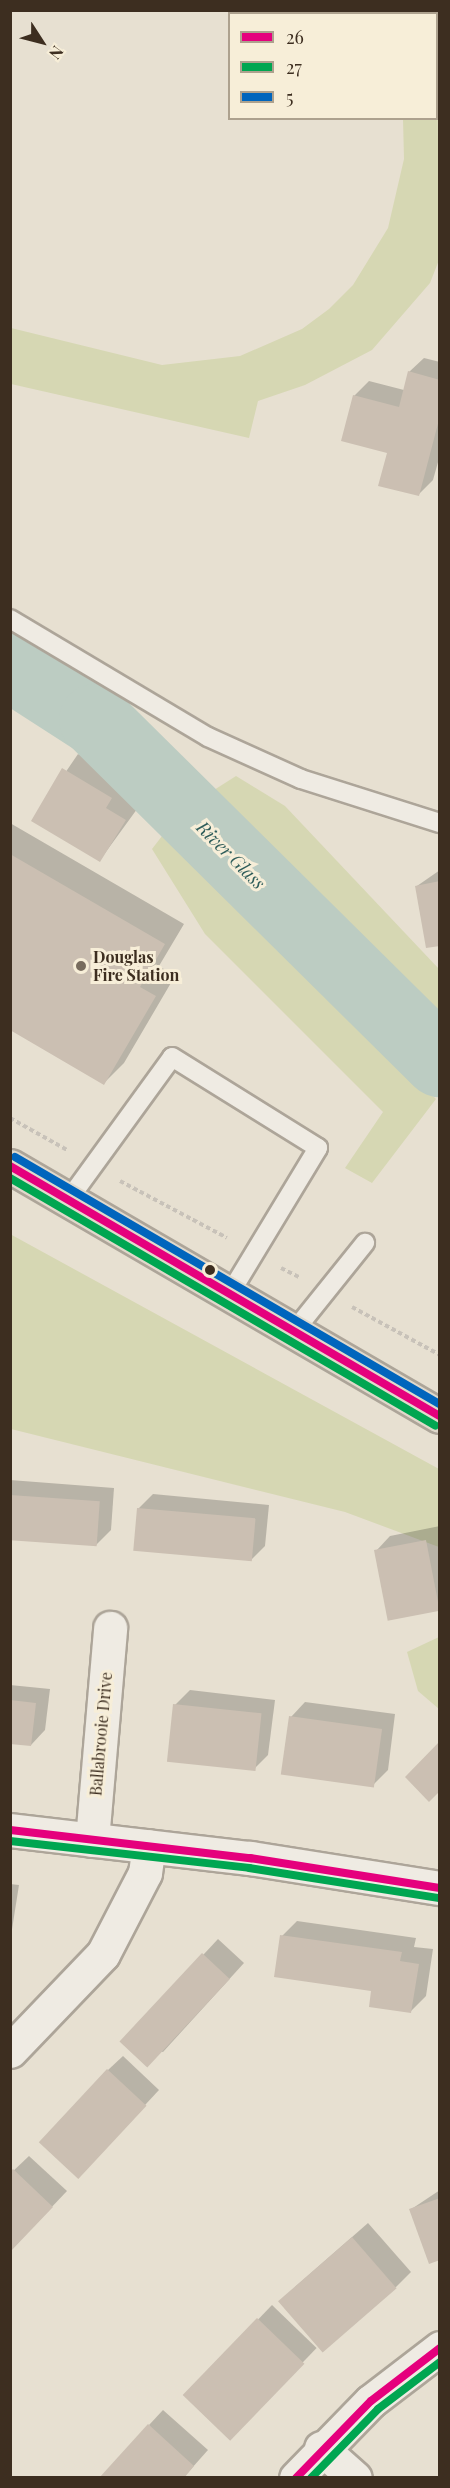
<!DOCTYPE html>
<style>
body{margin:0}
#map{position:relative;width:450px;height:2488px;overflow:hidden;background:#e7e0d1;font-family:"Playfair Display",serif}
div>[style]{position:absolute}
.green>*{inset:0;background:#d6d7b3}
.shadow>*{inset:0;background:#0003;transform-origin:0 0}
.river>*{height:72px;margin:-36px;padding:0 36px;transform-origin:36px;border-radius:36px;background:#bcccc2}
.building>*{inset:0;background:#cbbfb2;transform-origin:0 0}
.path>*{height:4px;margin-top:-2px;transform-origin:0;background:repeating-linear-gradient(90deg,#c8c2b9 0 4.5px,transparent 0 7.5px)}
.roads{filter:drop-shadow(2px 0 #ada599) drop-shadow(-2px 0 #ada599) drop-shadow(0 2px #ada599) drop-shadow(0 -2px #ada599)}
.service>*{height:18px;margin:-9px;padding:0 9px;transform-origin:9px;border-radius:9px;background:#efebe3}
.minor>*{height:33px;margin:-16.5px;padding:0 16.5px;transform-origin:16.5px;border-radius:16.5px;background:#efebe3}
.trunk>*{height:33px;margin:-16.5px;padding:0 16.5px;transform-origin:16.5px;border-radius:16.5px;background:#e0d9cb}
.bus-1>*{height:8px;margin:-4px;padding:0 4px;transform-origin:4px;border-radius:4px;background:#e5007d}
.bus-2>*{height:8px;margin:-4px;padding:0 4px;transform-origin:4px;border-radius:4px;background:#00a651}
.bus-3>*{height:8px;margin:-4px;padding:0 4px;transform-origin:4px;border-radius:4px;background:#0065bd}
.dots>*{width:16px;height:16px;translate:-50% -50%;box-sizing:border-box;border:3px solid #f7eed8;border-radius:50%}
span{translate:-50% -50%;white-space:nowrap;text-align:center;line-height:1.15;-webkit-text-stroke:6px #f7eed8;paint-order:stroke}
.poi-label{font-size:16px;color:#3d2e20;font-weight:700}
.left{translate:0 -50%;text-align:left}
.street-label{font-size:16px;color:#3d2e20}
.water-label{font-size:18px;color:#2f5d5a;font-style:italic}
.frame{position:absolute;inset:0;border:12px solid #3d2e20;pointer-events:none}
.legend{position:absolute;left:228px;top:12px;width:210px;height:108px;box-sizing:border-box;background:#f7eed8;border:2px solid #ada18e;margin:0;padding:8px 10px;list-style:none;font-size:18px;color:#3d2e20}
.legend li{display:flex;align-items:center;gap:12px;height:30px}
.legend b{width:30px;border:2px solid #ada18e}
.north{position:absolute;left:12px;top:12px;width:60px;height:60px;-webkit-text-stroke:4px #f7eed8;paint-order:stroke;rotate:126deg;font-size:16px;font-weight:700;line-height:24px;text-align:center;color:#3d2e20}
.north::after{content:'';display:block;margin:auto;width:21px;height:27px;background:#3d2e20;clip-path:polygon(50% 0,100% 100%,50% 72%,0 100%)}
</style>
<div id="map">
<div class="green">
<i style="clip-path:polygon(437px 21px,439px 260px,430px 283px,372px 350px,305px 385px,258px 401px,249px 438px,11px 384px,11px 328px,162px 365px,240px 356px,302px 329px,329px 309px,353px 285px,388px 228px,404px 159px,403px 119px,436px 118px)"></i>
<i style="clip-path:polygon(236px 776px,285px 806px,439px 969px,439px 1024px,214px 790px)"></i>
<i style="clip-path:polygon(169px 827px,436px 1099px,372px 1183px,345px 1168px,383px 1112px,205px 934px,152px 849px)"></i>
<i style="clip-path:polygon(10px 1234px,439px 1469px,439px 1547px,345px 1512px,11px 1429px)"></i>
<i style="clip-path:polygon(439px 1637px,439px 1709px,418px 1691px,407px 1652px)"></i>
</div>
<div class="shadow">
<i style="clip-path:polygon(424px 358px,440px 362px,440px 455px,433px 480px,418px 495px,354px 396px,369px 381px,404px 390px,409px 372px)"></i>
<i style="clip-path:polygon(78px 754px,126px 782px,119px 792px,140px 805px,100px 860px,33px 820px)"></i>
<i style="clip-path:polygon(10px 823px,184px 924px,159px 966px,175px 976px,124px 1063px,104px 1083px,10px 1029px)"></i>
<i style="clip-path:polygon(440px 870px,440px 944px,417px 886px)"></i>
<i style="clip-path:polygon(10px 1480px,114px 1488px,111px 1530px,96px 1545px,10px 1539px)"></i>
<i style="clip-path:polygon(153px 1494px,269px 1505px,265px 1546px,250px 1561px,138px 1509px)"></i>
<i style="clip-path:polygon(440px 1526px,440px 1609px,376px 1551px,390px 1536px)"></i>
<i style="clip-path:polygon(10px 1685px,50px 1689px,45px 1730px,31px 1745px,10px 1742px)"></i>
<i style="clip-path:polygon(190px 1690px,275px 1700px,268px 1755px,253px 1770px,175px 1705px)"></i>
<i style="clip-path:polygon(305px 1702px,395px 1714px,388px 1770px,373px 1785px,291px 1717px)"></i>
<i style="clip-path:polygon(10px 1884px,19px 1885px,10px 1942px)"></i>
<i style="clip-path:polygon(297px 1921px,416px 1938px,414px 1947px,433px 1949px,426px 1996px,411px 2011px,372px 1990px,282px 1936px)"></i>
<i style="clip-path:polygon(218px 1939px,244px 1963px,163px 2052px,122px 2042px)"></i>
<i style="clip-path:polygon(123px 2056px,159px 2090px,92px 2162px,108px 2070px)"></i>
<i style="clip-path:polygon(29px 2156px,67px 2191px,10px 2251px,10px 2174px)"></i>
<i style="clip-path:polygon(440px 2190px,440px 2258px,410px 2210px)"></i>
<i style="clip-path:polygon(368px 2223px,411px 2272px,396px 2287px,295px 2287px)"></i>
<i style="left:272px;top:2305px;width:62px;height:126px;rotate:44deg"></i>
<i style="clip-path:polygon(163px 2410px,208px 2450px,183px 2478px,149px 2425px)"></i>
</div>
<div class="river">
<i style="left:10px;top:665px;width:101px;rotate:32.9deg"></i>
<i style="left:95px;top:720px;width:485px;rotate:44.7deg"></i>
</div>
<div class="building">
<i style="clip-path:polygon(408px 371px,440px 380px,440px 416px,419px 496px,378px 486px,387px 453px,341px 441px,353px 395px,399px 407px)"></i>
<i style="clip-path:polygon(62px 768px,112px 798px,106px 808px,126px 820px,100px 862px,31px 821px)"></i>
<i style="clip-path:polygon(10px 854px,165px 944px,140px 987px,156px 996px,104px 1085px,10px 1030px)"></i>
<i style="clip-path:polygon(440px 881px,440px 946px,426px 948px,415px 886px)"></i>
<i style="left:10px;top:1495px;width:90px;height:45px;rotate:4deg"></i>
<i style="left:137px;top:1508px;width:119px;height:43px;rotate:5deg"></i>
<i style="left:426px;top:1540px;width:72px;height:53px;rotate:79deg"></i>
<i style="clip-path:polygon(10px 1700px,36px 1703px,31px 1746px,10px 1744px)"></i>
<i style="left:173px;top:1704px;width:89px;height:58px;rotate:6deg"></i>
<i style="left:289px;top:1716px;width:94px;height:59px;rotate:8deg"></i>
<i style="clip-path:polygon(440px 1741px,440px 1791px,429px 1802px,405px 1777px)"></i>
<i style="clip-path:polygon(280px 1935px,402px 1952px,400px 1961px,419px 1964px,411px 2013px,369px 2007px,371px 1991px,274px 1977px)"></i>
<i style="left:202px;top:1953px;width:38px;height:121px;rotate:43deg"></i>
<i style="left:107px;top:2069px;width:54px;height:100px;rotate:43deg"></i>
<i style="clip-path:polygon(13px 2169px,53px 2207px,10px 2252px,10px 2172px)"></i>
<i style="clip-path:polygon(440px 2198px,440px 2260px,429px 2264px,409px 2209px)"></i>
<i style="left:352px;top:2237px;width:68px;height:98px;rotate:49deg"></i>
<i style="left:257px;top:2318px;width:66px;height:107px;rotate:44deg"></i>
<i style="clip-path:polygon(148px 2424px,194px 2466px,184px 2478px,99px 2478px)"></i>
</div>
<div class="path">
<i style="left:10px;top:1118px;width:65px;rotate:29.3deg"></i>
<i style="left:120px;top:1181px;width:121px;rotate:28deg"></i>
<i style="left:281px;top:1268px;width:20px;rotate:27deg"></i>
<i style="left:352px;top:1307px;width:100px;rotate:28.6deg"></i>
</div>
<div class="roads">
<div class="service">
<i style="left:10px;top:619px;width:230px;rotate:30.8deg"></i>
<i style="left:208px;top:737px;width:102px;rotate:24.3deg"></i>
<i style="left:301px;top:779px;width:146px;rotate:17.6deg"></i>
<i style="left:69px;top:1199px;width:175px;rotate:-54deg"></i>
<i style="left:172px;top:1057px;width:172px;rotate:31.9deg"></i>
<i style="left:318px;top:1148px;width:166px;rotate:121.2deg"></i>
<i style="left:295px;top:1330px;width:112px;rotate:-51.2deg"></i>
</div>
<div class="minor">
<i style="left:10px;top:1830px;width:242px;rotate:6.7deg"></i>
<i style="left:250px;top:1858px;width:192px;rotate:9deg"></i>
<i style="left:92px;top:1840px;width:213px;rotate:-85.1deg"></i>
<i style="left:10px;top:2051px;width:134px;rotate:-46.2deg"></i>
<i style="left:103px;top:1954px;width:91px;rotate:-62.6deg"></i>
<i style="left:145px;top:1873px;width:27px;rotate:-82deg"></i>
<i style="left:321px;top:2448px;width:45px;rotate:41.4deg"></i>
<i style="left:296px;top:2478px;width:107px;rotate:-45.8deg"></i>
<i style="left:371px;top:2401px;width:87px;rotate:-37.5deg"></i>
</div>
<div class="trunk">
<i style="left:10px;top:1166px;width:497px;rotate:30.2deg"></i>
</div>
</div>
<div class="bus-1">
<i style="left:10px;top:1166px;width:497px;rotate:30.2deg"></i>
<i style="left:10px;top:1830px;width:242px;rotate:6.7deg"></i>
<i style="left:250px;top:1858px;width:192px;rotate:9deg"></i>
<i style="left:296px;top:2478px;width:107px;rotate:-45.8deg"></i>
<i style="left:371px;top:2401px;width:87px;rotate:-37.5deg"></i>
</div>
<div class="bus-2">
<i style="left:10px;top:1178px;width:492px;rotate:30.2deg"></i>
<i style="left:10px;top:1841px;width:241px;rotate:6.4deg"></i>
<i style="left:249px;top:1868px;width:191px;rotate:9deg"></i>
<i style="left:311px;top:2478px;width:96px;rotate:-45.8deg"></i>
<i style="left:378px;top:2409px;width:78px;rotate:-37.2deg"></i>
</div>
<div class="bus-3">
<i style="left:15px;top:1157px;width:492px;rotate:30.2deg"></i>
</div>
<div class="dots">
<i style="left:81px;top:966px;background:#786c5e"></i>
<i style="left:210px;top:1270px;background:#3d2e20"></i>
</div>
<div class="poi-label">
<span class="left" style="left:93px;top:966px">Douglas<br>Fire Station</span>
</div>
<div class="street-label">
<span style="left:101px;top:1734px;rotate:-85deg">Ballabrooie Drive</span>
</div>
<div class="water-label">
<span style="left:231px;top:855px;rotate:45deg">River Glass</span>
</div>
<div class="frame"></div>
<ul class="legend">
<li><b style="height:8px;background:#e5007d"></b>26</li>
<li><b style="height:8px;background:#00a651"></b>27</li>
<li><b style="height:8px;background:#0065bd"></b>5</li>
</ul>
<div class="north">N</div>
</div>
